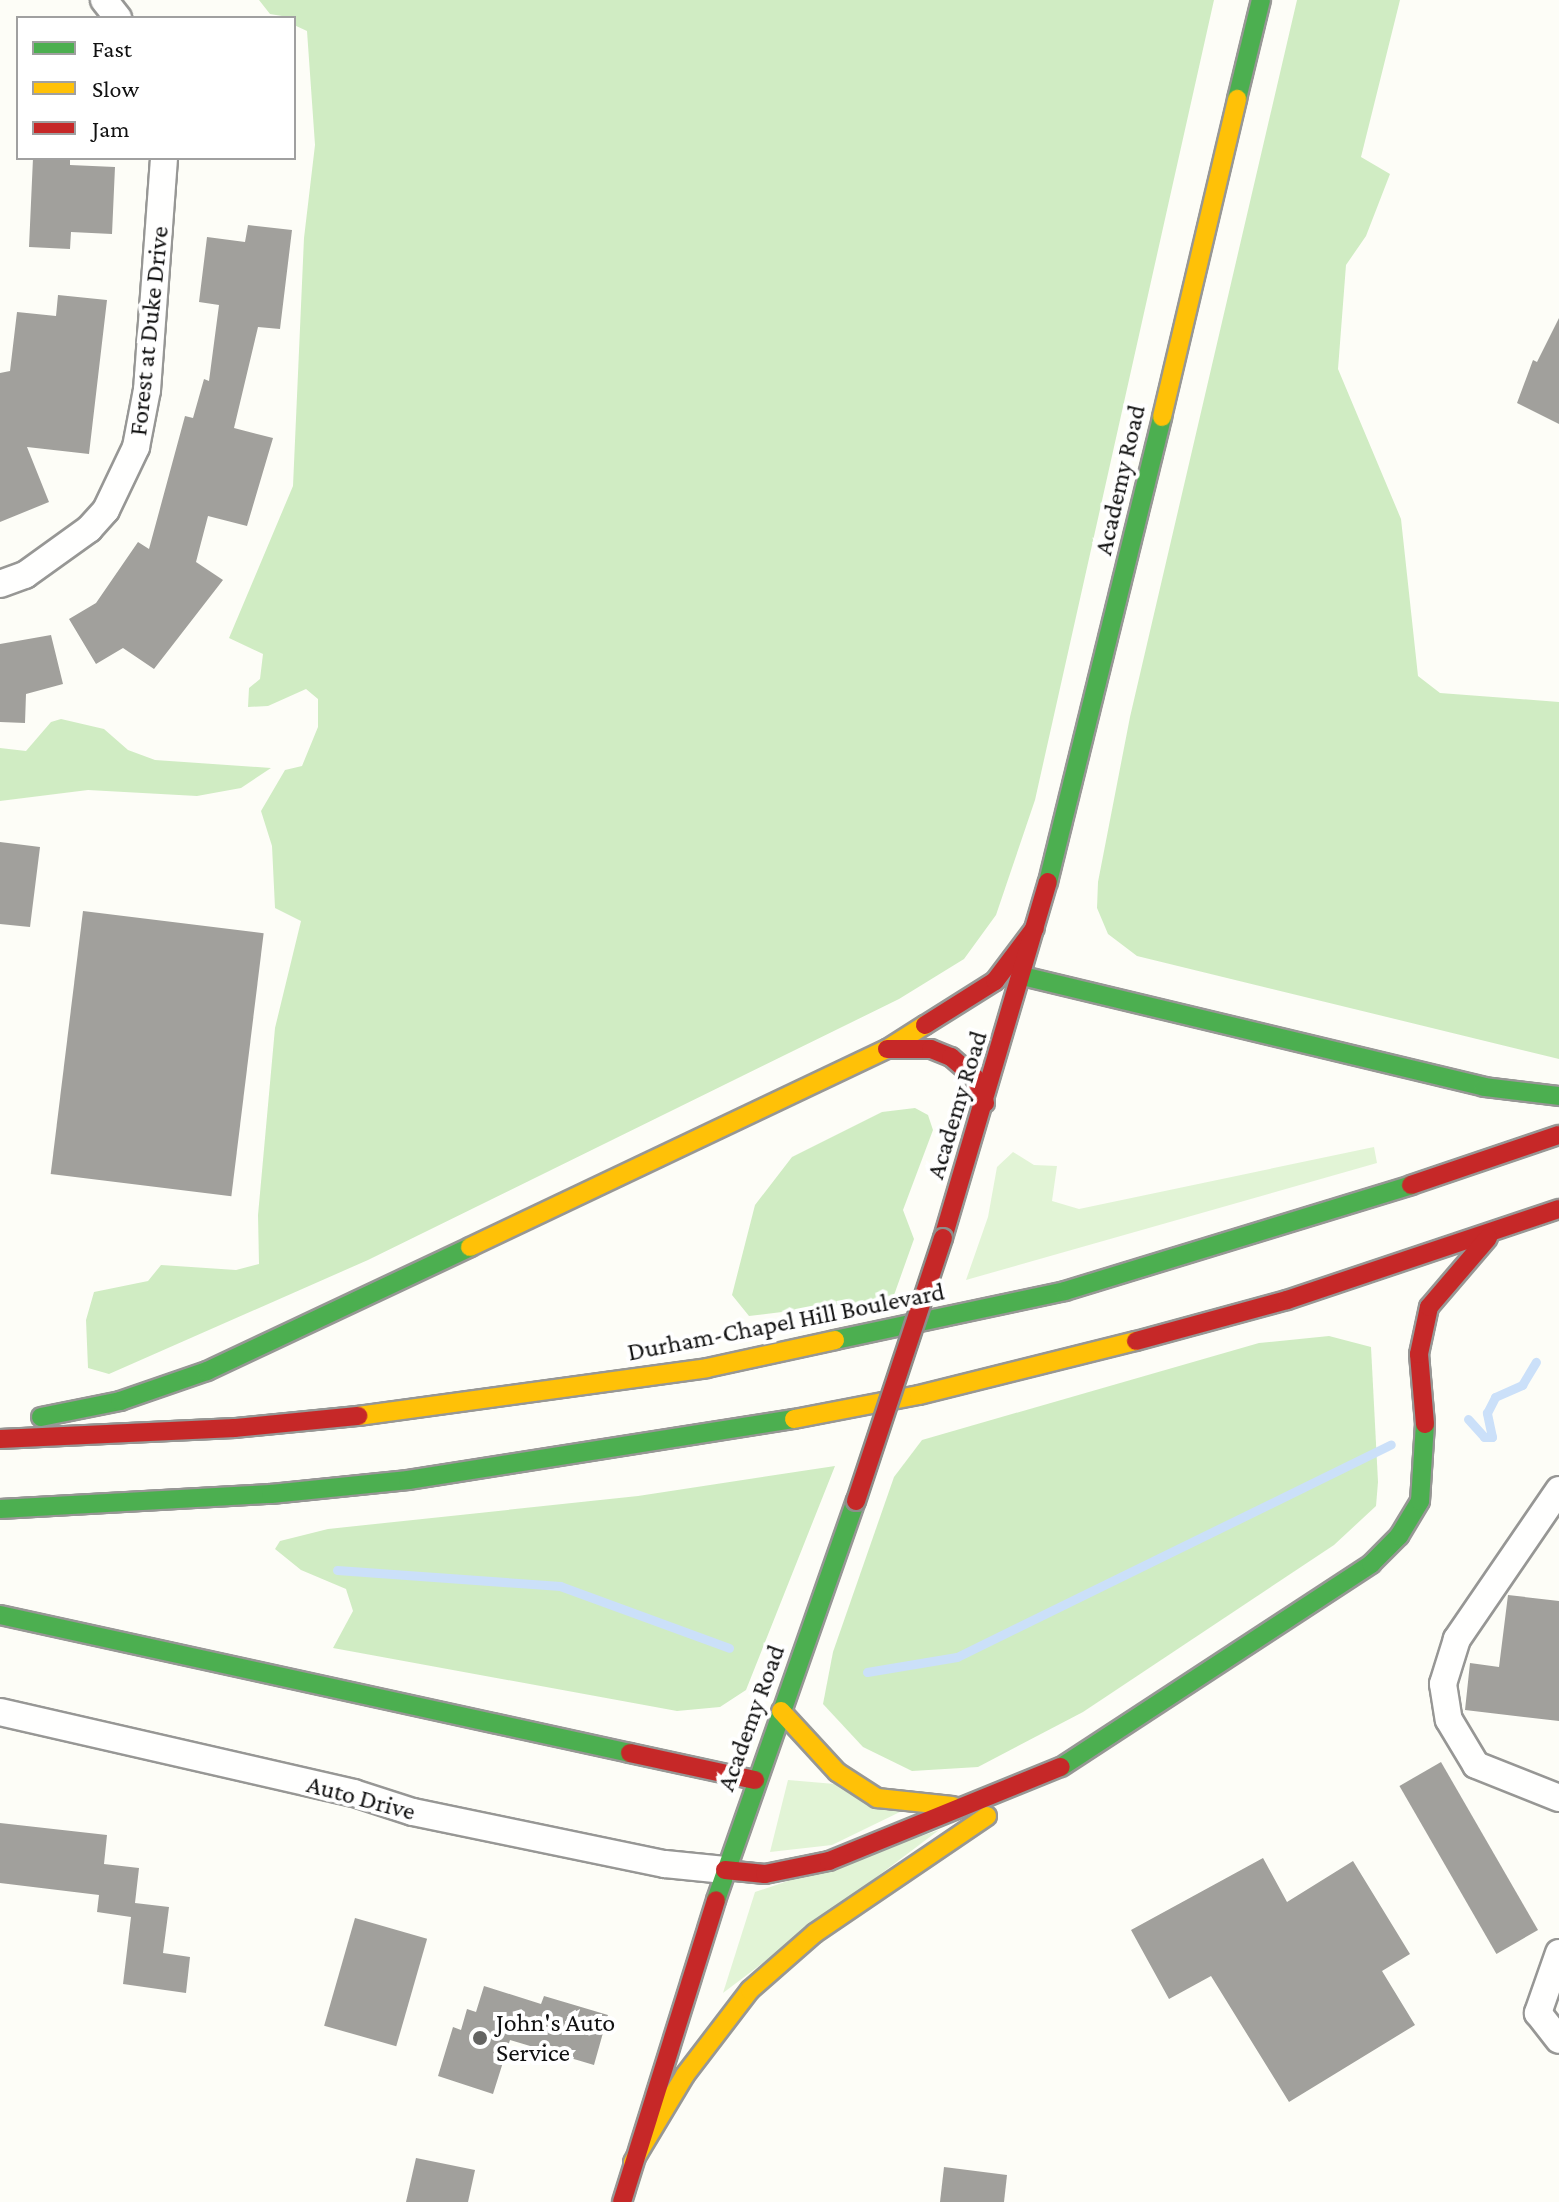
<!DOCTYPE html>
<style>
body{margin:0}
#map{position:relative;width:1559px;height:2202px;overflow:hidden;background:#fdfdf7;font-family:"Crimson Pro",serif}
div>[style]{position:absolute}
.green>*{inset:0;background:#e2f4d6}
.forest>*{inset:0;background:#d0ecc3}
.stream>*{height:9px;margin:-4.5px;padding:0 4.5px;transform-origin:4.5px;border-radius:4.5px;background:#cbe0f9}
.building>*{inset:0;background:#a1a09c;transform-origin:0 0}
.roads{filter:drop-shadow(2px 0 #979795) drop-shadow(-2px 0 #979795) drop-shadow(0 2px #979795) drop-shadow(0 -2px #979795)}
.street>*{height:26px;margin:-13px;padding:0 13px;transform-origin:13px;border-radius:13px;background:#fffffe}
.fast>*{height:18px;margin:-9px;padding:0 9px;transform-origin:9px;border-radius:9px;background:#4caf50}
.slow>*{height:18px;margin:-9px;padding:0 9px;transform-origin:9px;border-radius:9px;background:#ffc107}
.jam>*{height:18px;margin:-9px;padding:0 9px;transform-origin:9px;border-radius:9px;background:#c62828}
.bridges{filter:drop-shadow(2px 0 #8e8e8b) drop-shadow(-2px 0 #8e8e8b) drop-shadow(0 2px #8e8e8b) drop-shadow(0 -2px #8e8e8b)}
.jam-bridge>*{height:18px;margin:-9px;padding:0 9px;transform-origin:9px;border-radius:9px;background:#c62828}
.dots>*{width:22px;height:22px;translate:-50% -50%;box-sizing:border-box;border:4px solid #fff;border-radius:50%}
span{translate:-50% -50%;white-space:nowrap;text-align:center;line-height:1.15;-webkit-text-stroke:8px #fff;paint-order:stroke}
.street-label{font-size:26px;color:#111}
.poi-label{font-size:26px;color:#111}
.left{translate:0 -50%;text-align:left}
.legend{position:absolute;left:16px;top:16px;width:280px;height:144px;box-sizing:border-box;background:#fff;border:2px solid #a0a0a0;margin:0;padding:10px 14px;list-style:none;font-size:24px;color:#111}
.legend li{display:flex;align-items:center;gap:16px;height:40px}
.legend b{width:40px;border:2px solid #a0a0a0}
</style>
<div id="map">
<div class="green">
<i style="clip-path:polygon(1374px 1147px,1377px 1163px,966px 1280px,988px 1217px,997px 1167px,1013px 1152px,1034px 1165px,1057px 1166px,1052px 1201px,1079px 1209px)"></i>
<i style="clip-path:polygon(788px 1780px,835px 1784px,904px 1810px,832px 1845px,770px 1852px)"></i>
<i style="clip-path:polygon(939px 1830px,723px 1993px,755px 1892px)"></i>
</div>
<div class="forest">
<i style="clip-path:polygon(259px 0,1214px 0,1035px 800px,996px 915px,964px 959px,899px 999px,368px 1260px,109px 1374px,88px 1368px,86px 1320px,94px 1292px,148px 1281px,161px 1265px,236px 1270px,259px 1264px,258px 1215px,275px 1028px,301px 921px,275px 908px,272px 846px,261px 811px,285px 770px,302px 766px,318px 727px,318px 699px,306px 689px,268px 706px,248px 707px,249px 688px,260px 679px,263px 654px,229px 638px,293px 486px,304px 238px,315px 145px,307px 31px,294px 25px,294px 18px,270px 14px)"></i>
<i style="clip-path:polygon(1297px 0,1400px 0,1361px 157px,1390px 174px,1366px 236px,1346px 265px,1338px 369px,1401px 519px,1418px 676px,1440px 693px,1559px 702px,1559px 1059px,1137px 956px,1108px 934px,1097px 908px,1098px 882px,1130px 717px)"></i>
<i style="clip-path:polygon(61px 719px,104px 729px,128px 750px,155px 760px,271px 768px,241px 788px,197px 796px,88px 790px,0 801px,0 748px,26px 751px,51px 722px)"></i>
<i style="clip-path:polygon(915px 1108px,928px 1115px,933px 1130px,903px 1210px,914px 1239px,893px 1298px,749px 1316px,732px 1295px,755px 1205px,792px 1157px,882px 1112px)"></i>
<i style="clip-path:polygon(1329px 1336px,1371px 1347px,1378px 1482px,1376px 1506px,1334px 1545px,1083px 1712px,978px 1767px,912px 1771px,863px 1747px,823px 1704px,833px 1652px,894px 1477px,922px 1440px,1259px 1343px)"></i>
<i style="clip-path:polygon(835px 1466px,746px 1690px,720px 1707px,677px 1711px,333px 1648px,353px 1611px,346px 1589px,301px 1570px,275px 1549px,280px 1541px,328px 1529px,638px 1496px)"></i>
</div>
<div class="stream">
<i style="left:1468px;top:1419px;width:24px;rotate:48deg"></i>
<i style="left:1484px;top:1437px;width:8px"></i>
<i style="left:1492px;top:1437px;width:25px;rotate:-102deg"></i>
<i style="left:1487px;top:1413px;width:18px;rotate:-63deg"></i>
<i style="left:1495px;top:1397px;width:30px;rotate:-24deg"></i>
<i style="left:1522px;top:1385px;width:27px;rotate:-59deg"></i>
<i style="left:337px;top:1570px;width:224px;rotate:4.1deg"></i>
<i style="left:560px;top:1586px;width:180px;rotate:20.1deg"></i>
<i style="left:867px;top:1672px;width:91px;rotate:-9.5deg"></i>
<i style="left:957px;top:1657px;width:483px;rotate:-26.1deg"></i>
</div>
<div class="building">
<i style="clip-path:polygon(33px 158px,70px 158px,70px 165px,115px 167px,112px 234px,71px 232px,70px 249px,29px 247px)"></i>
<i style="clip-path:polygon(248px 225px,292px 230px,280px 329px,258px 327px,234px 428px,273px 438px,247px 526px,208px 516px,196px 562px,223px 580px,154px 669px,123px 648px,96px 664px,69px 619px,96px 603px,138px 542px,149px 549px,185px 416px,193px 418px,204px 379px,209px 381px,219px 305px,199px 302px,207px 237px,245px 242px)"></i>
<i style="clip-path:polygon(58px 295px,107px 300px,89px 454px,27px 447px,49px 502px,0 522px,0 373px,10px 371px,17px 312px,56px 316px)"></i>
<i style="clip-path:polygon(1559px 318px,1559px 424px,1517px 403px,1533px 360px,1537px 362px)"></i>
<i style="clip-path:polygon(51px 635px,63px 684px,26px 694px,25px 723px,0 722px,0 644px)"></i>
<i style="clip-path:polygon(0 842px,40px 847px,30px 927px,0 924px)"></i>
<i style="left:83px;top:911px;width:182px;height:265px;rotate:7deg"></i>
<i style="clip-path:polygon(1508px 1595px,1559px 1601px,1559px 1721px,1465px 1710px,1470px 1663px,1499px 1667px)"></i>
<i style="left:1441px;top:1762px;width:194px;height:48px;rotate:60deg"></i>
<i style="clip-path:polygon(0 1823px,107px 1835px,104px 1864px,139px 1868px,135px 1903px,169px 1907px,163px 1953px,190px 1957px,186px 1993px,123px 1984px,131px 1917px,97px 1912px,99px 1895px,0 1883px)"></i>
<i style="clip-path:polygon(1263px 1858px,1287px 1902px,1353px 1861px,1410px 1954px,1382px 1971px,1415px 2025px,1289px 2102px,1211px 1976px,1169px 1999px,1131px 1930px)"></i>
<i style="left:355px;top:1918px;width:75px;height:112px;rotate:16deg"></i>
<i style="clip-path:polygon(484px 1986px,541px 2004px,544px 1996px,608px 2015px,594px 2065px,510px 2040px,493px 2094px,438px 2076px,453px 2027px,461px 2030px,467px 2009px,476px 2012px)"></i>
<i style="clip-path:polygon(416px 2158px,475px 2170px,468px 2202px,406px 2202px)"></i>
<i style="clip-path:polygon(944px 2167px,1007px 2175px,1004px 2202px,940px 2202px)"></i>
</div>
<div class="roads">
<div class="street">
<i style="left:104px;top:0;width:23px;rotate:52deg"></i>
<i style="left:0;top:584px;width:27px;rotate:-20deg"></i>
<i style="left:25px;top:575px;width:79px;rotate:-35.7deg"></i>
<i style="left:89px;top:529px;width:25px;rotate:-48deg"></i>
<i style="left:106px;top:510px;width:70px;rotate:-64.5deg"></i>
<i style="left:136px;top:447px;width:58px;rotate:-79.1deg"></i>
<i style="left:147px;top:390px;width:233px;rotate:-85.8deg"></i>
<i style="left:1559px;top:1490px;width:181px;rotate:124.4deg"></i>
<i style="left:1457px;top:1639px;width:47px;rotate:107.3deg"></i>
<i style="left:1443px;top:1684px;width:36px;rotate:81deg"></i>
<i style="left:1449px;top:1720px;width:52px;rotate:59deg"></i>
<i style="left:1476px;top:1765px;width:89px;rotate:21.7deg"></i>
<i style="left:0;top:1712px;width:363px;rotate:12.9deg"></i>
<i style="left:354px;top:1793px;width:62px;rotate:17.9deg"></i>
<i style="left:413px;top:1812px;width:257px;rotate:11.7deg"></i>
<i style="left:665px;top:1864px;width:60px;rotate:5.7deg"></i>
<i style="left:1559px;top:1953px;width:64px;rotate:109.3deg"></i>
<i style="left:1538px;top:2013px;width:34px;rotate:52deg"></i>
</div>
<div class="fast">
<i style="left:1237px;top:99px;width:102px;rotate:-76.4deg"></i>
<i style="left:1048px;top:882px;width:479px;rotate:-76.2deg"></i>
<i style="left:1023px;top:976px;width:474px;rotate:13.5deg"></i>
<i style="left:1484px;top:1087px;width:76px;rotate:6.8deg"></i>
<i style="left:835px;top:1340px;width:235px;rotate:-12deg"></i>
<i style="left:1065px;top:1291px;width:362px;rotate:-17deg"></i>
<i style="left:41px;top:1417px;width:81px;rotate:-11.4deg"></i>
<i style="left:120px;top:1401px;width:92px;rotate:-19deg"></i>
<i style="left:207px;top:1371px;width:291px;rotate:-25.2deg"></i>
<i style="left:0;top:1509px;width:271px;rotate:-3.2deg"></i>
<i style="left:271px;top:1494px;width:138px;rotate:-5.8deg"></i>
<i style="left:408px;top:1480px;width:391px;rotate:-9deg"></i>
<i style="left:0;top:1615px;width:645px;rotate:12.36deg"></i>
<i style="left:1061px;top:1767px;width:371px;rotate:-33.2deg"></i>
<i style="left:1371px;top:1564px;width:40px;rotate:-45deg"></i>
<i style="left:1399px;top:1536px;width:41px;rotate:-59deg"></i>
<i style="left:1420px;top:1501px;width:77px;rotate:-86.3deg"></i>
<i style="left:716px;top:1900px;width:423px;rotate:-70.7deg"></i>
</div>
<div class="slow">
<i style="left:1162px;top:417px;width:327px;rotate:-76.7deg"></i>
<i style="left:470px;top:1247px;width:462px;rotate:-25.4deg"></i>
<i style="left:887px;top:1049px;width:45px;rotate:-32.3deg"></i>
<i style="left:358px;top:1416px;width:352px;rotate:-7.8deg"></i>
<i style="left:707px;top:1368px;width:131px;rotate:-12.3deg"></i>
<i style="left:794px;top:1419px;width:127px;rotate:-10.9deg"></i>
<i style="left:919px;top:1395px;width:224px;rotate:-14deg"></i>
<i style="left:781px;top:1711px;width:83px;rotate:47.4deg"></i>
<i style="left:837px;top:1772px;width:48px;rotate:33deg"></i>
<i style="left:877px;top:1798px;width:76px;rotate:6deg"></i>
<i style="left:633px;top:2162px;width:101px;rotate:-59.1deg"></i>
<i style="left:685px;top:2075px;width:107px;rotate:-52.6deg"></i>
<i style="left:750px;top:1990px;width:86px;rotate:-41.2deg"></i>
<i style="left:815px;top:1933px;width:208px;rotate:-34.2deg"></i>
</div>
<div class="jam">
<i style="left:925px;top:1025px;width:83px;rotate:-32.2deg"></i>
<i style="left:995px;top:981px;width:66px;rotate:-53deg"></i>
<i style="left:887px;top:1049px;width:44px"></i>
<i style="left:931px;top:1049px;width:22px;rotate:22deg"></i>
<i style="left:951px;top:1057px;width:32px;rotate:41deg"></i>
<i style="left:975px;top:1078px;width:27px;rotate:68deg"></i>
<i style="left:1411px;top:1185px;width:156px;rotate:-18.7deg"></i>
<i style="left:943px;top:1238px;width:371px;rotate:-73.6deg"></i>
<i style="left:1136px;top:1341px;width:156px;rotate:-15.2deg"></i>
<i style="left:1287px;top:1300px;width:287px;rotate:-18.5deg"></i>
<i style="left:1425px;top:1424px;width:70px;rotate:-94.9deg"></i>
<i style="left:1419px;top:1354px;width:48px;rotate:-78deg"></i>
<i style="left:1429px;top:1307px;width:91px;rotate:-49.5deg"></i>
<i style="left:0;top:1439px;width:235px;rotate:-2.7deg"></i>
<i style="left:235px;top:1428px;width:124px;rotate:-5.6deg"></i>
<i style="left:630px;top:1753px;width:128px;rotate:12.2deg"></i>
<i style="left:725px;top:1870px;width:40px;rotate:5.7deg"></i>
<i style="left:765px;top:1874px;width:65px;rotate:-11.5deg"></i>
<i style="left:829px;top:1861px;width:250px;rotate:-22.1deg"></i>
<i style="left:622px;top:2202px;width:316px;rotate:-72.7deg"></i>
</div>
</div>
<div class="bridges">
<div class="jam-bridge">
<i style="left:856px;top:1501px;width:277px;rotate:-71.7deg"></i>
</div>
</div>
<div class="dots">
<i style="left:480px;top:2038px;background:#646462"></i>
</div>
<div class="street-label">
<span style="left:149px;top:331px;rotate:-84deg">Forest at Duke Drive</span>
<span style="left:1120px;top:480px;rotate:-77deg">Academy Road</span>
<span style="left:957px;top:1105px;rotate:-73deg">Academy Road</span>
<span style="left:786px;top:1322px;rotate:-11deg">Durham-Chapel Hill Boulevard</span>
<span style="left:751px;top:1718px;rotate:-70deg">Academy Road</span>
<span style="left:361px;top:1798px;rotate:15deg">Auto Drive</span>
</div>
<div class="poi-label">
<span class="left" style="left:496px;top:2038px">John's Auto<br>Service</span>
</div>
<ul class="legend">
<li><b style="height:10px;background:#4caf50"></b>Fast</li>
<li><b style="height:10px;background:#ffc107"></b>Slow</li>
<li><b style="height:10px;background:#c62828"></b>Jam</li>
</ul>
</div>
